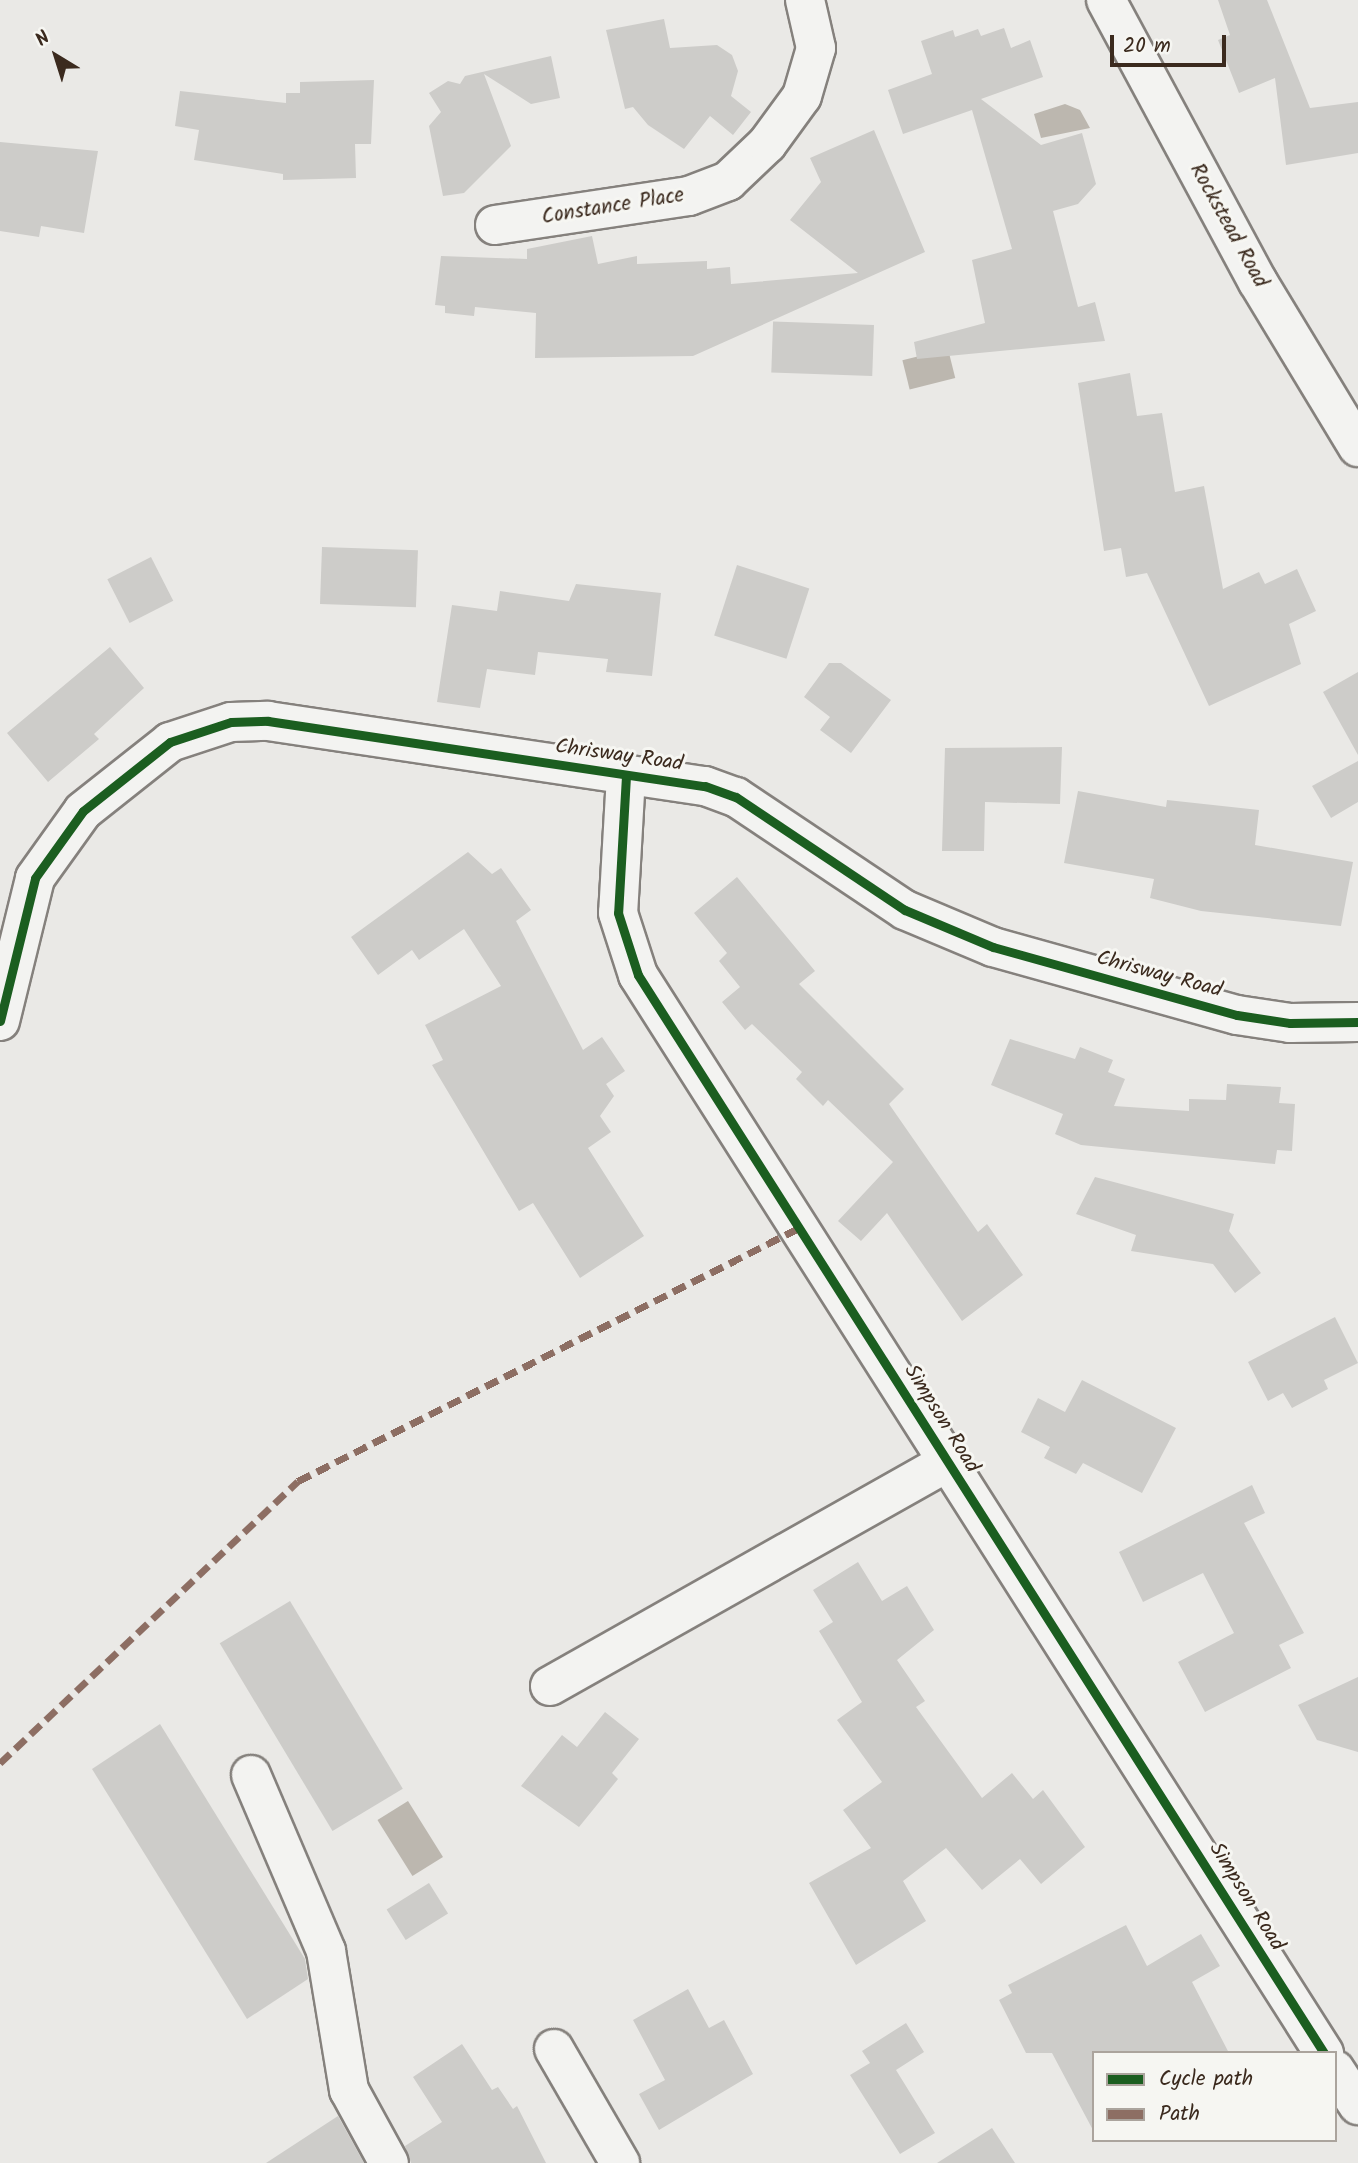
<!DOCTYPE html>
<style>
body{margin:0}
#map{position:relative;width:1358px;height:2163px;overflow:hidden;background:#eae9e6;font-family:Kalam,sans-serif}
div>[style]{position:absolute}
.water>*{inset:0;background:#bcb7af;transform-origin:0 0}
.building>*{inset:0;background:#cdccc9;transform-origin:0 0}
.roads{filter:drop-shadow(2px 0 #85817d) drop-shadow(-2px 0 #85817d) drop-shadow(0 2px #85817d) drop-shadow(0 -2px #85817d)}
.minor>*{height:38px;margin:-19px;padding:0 19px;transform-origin:19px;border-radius:19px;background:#f3f3f1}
.quiet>*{height:7px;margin-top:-3.5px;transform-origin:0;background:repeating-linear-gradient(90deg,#8d6e63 0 14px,transparent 0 21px)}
.cycleway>*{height:9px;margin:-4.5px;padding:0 4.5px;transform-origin:4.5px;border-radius:4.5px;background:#1b5e20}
span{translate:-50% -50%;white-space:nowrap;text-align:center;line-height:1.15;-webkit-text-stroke:6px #f6f6f2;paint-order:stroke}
.street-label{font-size:21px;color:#3b2a1e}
.legend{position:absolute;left:1092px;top:2051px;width:245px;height:91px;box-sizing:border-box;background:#f6f6f2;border:2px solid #aba49d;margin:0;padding:9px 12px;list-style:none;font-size:21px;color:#3b2a1e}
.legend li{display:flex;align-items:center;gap:14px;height:35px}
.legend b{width:35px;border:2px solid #aba49d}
.north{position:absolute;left:21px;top:21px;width:70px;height:70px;-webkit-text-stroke:5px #f6f6f2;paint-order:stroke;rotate:322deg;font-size:19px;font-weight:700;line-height:28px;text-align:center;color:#3b2a1e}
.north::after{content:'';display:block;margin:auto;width:24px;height:32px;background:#3b2a1e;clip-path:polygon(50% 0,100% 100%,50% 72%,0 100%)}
.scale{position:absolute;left:1110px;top:35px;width:116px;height:32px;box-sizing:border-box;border:4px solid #3b2a1e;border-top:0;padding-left:9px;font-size:21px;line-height:24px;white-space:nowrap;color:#3b2a1e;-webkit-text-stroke:5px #f6f6f2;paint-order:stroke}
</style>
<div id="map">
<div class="water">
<i style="clip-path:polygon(1065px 104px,1080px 110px,1090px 128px,1041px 138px,1034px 114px)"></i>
<i style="left:948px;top:349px;width:30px;height:47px;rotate:76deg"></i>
<i style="left:408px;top:1801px;width:66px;height:36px;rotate:58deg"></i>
</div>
<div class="building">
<i style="clip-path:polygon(1218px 0,1267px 0,1310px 108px,1358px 102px,1358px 153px,1286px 165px,1275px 78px,1239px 93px,1218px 40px,1230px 35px)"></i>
<i style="clip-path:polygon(664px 19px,670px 48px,717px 45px,732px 55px,738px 71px,731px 96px,751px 112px,733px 135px,710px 116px,684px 149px,648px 125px,633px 107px,625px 109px,606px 30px)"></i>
<i style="clip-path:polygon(1004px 28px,1011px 48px,1030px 40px,1043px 77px,981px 99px,1041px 145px,1082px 133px,1096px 184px,1078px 204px,1053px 211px,1078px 307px,1095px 302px,1105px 341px,917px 359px,914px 342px,985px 323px,972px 260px,1012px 249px,972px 110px,903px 134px,888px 90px,932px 74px,921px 41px,953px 30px,955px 37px,978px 29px,981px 36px)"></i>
<i style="clip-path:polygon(551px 56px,560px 98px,531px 104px,484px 74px,511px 146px,464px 193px,443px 196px,429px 126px,441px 112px,429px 93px,448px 81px,460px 84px,465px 76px)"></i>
<i style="clip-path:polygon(374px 80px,371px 144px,355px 144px,356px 178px,283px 180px,283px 174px,194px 160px,199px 130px,175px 126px,180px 91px,286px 103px,286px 93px,300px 93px,300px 82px)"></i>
<i style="clip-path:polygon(874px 130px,925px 252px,693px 356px,535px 358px,536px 313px,475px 307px,474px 316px,445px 313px,445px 306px,435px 305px,441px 256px,527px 259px,527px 249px,592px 236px,598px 264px,637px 256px,637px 264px,707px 261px,707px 269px,730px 267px,731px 284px,858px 273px,790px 220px,821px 182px,810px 158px)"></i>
<i style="clip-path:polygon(0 142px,98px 151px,84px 233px,41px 226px,39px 237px,0 231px)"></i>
<i style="left:874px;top:325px;width:51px;height:101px;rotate:92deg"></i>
<i style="clip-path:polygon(1130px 373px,1137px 416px,1162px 413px,1175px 492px,1204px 486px,1223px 589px,1259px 572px,1265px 584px,1297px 569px,1316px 611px,1289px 624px,1301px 664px,1209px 706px,1147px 573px,1126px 577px,1121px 548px,1104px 551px,1078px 383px)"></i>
<i style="left:322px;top:547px;width:96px;height:57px;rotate:2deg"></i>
<i style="left:151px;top:557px;width:49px;height:49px;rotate:63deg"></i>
<i style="left:737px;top:565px;width:76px;height:74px;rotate:18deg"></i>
<i style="clip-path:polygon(576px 584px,661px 593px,652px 676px,606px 672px,608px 659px,538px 652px,535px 675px,487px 669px,480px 708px,437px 702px,452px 605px,497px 611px,500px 591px,569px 601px)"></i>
<i style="clip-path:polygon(110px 647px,144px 688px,94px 734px,99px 739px,48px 782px,7px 733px)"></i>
<i style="clip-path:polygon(829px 663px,841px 663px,891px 700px,851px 753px,820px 730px,830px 717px,804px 697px)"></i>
<i style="clip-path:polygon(1358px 672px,1358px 755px,1323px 692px)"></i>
<i style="clip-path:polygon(1062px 747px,1060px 804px,985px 802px,984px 851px,942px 851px,945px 748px)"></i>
<i style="clip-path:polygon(1358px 761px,1358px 802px,1331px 818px,1312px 786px)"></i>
<i style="clip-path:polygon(1078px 791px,1166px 807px,1167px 800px,1259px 810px,1255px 845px,1353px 862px,1341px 926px,1201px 911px,1150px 898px,1154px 879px,1064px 863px)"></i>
<i style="clip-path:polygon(468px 852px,492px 874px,501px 868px,531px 910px,516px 921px,583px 1050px,602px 1037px,625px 1071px,606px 1084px,614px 1096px,600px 1116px,611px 1132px,588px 1148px,644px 1236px,580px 1278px,533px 1203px,519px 1211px,432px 1065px,443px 1060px,425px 1025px,501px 986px,464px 929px,419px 960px,412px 950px,378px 975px,351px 937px)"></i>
<i style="clip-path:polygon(737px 877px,815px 971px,799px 984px,904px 1089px,889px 1104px,978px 1232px,987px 1224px,1023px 1275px,962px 1321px,887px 1213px,861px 1241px,838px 1221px,893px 1162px,828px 1100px,823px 1106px,796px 1079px,802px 1072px,752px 1024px,745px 1030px,722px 1002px,740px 987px,719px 961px,727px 953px,694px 913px)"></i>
<i style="clip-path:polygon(1010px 1039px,1075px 1059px,1080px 1047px,1113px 1060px,1108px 1072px,1125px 1079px,1114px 1106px,1189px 1111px,1189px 1099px,1226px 1100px,1227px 1084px,1281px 1087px,1279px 1103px,1295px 1104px,1292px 1151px,1277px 1150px,1275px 1164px,1081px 1145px,1055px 1134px,1063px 1114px,991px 1085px)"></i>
<i style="clip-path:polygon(1095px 1177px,1234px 1214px,1229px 1231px,1261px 1273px,1235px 1293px,1213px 1264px,1131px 1251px,1136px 1235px,1076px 1214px)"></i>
<i style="clip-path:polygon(1335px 1317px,1358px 1363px,1324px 1380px,1328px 1389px,1292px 1408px,1283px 1393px,1268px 1401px,1248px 1362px)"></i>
<i style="clip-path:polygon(1082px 1380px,1176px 1428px,1142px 1493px,1083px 1463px,1076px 1474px,1044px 1458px,1050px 1447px,1021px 1432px,1038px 1398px,1065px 1412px)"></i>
<i style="clip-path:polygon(1252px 1485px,1265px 1513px,1244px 1523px,1304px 1633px,1279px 1645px,1291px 1668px,1205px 1712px,1178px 1662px,1234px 1633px,1203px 1573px,1143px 1602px,1119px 1552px)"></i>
<i style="clip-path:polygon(858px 1562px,882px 1601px,907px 1586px,934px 1630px,897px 1660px,925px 1701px,916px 1707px,982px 1798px,1012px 1773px,1033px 1799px,1043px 1790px,1085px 1847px,1041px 1884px,1020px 1859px,982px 1890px,946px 1848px,903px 1881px,926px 1921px,856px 1965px,809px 1883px,871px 1848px,843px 1810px,882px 1782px,837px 1720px,862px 1702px,819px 1631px,833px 1622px,813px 1590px)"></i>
<i style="left:290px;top:1601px;width:219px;height:82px;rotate:59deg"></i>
<i style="clip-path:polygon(1358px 1677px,1358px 1752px,1317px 1740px,1298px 1705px)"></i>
<i style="clip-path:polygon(605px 1712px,639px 1739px,612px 1773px,618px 1779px,579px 1827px,521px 1786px,562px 1735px,577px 1747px)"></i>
<i style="clip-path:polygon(160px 1724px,305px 1959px,308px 1979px,247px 2019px,92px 1769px)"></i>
<i style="left:429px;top:1883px;width:36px;height:50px;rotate:58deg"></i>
<i style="clip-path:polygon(1126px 1925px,1147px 1966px,1201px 1934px,1220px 1966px,1192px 1982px,1229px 2053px,1094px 2053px,1094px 2132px,1052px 2053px,1026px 2053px,999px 2000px,1012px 1993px,1008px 1985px)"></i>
<i style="clip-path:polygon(688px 1989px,709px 2028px,724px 2020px,753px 2074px,659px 2130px,639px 2094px,665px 2080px,633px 2020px)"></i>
<i style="clip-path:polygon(906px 2023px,924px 2052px,896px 2070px,935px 2133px,900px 2154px,850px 2075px,870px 2063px,862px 2051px)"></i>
<i style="clip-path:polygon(462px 2044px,492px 2090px,498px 2087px,513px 2109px,517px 2106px,546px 2163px,411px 2163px,405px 2146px,442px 2122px,413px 2077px)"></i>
<i style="clip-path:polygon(338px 2116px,364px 2163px,266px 2163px)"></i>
<i style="clip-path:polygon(992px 2128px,1015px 2163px,937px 2163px)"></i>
</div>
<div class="roads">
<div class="minor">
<i style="left:1106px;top:0;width:320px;rotate:61.7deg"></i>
<i style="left:1258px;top:282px;width:193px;rotate:58.8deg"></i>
<i style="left:495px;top:225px;width:196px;rotate:-8.5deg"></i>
<i style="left:689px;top:196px;width:42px;rotate:-21deg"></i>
<i style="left:728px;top:181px;width:54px;rotate:-43.5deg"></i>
<i style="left:767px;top:144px;width:59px;rotate:-53.9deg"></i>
<i style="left:802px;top:96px;width:50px;rotate:-73.7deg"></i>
<i style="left:816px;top:48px;width:49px;rotate:-102.9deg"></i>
<i style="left:626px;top:776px;width:137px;rotate:93.3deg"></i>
<i style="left:618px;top:913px;width:65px;rotate:72.1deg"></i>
<i style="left:638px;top:975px;width:1278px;rotate:57.53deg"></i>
<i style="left:0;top:1021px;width:147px;rotate:-76.2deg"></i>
<i style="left:35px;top:878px;width:82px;rotate:-54.4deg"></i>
<i style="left:83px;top:811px;width:111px;rotate:-38.4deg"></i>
<i style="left:170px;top:742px;width:64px;rotate:-18.2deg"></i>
<i style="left:231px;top:722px;width:37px;rotate:-2deg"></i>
<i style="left:268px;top:721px;width:442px;rotate:8.5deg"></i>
<i style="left:705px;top:786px;width:33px;rotate:20deg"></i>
<i style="left:736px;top:797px;width:203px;rotate:33.8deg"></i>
<i style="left:905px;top:910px;width:95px;rotate:22.8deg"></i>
<i style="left:993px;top:947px;width:253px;rotate:15.6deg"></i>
<i style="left:1237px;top:1015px;width:54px;rotate:8.6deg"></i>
<i style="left:1290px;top:1023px;width:68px;rotate:-0.8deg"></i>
<i style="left:550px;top:1686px;width:457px;rotate:-29.4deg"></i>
<i style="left:251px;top:1775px;width:191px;rotate:66.9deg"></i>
<i style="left:326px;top:1951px;width:141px;rotate:80.6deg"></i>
<i style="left:349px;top:2090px;width:83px;rotate:61.3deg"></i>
<i style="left:554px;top:2049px;width:132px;rotate:59.9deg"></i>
<i style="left:1335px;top:2070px;width:42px;rotate:56.7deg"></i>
</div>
</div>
<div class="quiet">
<i style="left:0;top:1763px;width:410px;rotate:-43.4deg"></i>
<i style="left:298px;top:1481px;width:561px;rotate:-26.79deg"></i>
</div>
<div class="cycleway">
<i style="left:626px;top:776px;width:137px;rotate:93.3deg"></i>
<i style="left:618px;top:913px;width:65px;rotate:72.1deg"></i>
<i style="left:638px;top:975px;width:1278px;rotate:57.53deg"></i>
<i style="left:0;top:1021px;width:147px;rotate:-76.2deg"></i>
<i style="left:35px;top:878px;width:82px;rotate:-54.4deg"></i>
<i style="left:83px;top:811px;width:111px;rotate:-38.4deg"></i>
<i style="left:170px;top:742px;width:64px;rotate:-18.2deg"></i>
<i style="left:231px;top:722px;width:37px;rotate:-2deg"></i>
<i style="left:268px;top:721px;width:442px;rotate:8.5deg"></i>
<i style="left:705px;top:786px;width:33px;rotate:20deg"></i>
<i style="left:736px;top:797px;width:203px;rotate:33.8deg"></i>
<i style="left:905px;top:910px;width:95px;rotate:22.8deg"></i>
<i style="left:993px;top:947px;width:253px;rotate:15.6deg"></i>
<i style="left:1237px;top:1015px;width:54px;rotate:8.6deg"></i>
<i style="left:1290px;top:1023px;width:68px;rotate:-0.8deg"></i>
</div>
<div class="street-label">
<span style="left:613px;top:207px;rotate:-9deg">Constance Place</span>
<span style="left:1228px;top:226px;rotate:61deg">Rockstead Road</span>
<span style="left:619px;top:756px;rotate:8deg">Chrisway Road</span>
<span style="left:1159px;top:975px;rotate:15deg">Chrisway Road</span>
<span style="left:941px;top:1419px;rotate:58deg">Simpson Road</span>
<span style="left:1246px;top:1897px;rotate:58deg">Simpson Road</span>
</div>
<ul class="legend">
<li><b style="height:9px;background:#1b5e20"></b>Cycle path</li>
<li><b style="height:9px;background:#8d6e63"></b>Path</li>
</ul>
<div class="north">N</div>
<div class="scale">20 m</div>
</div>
